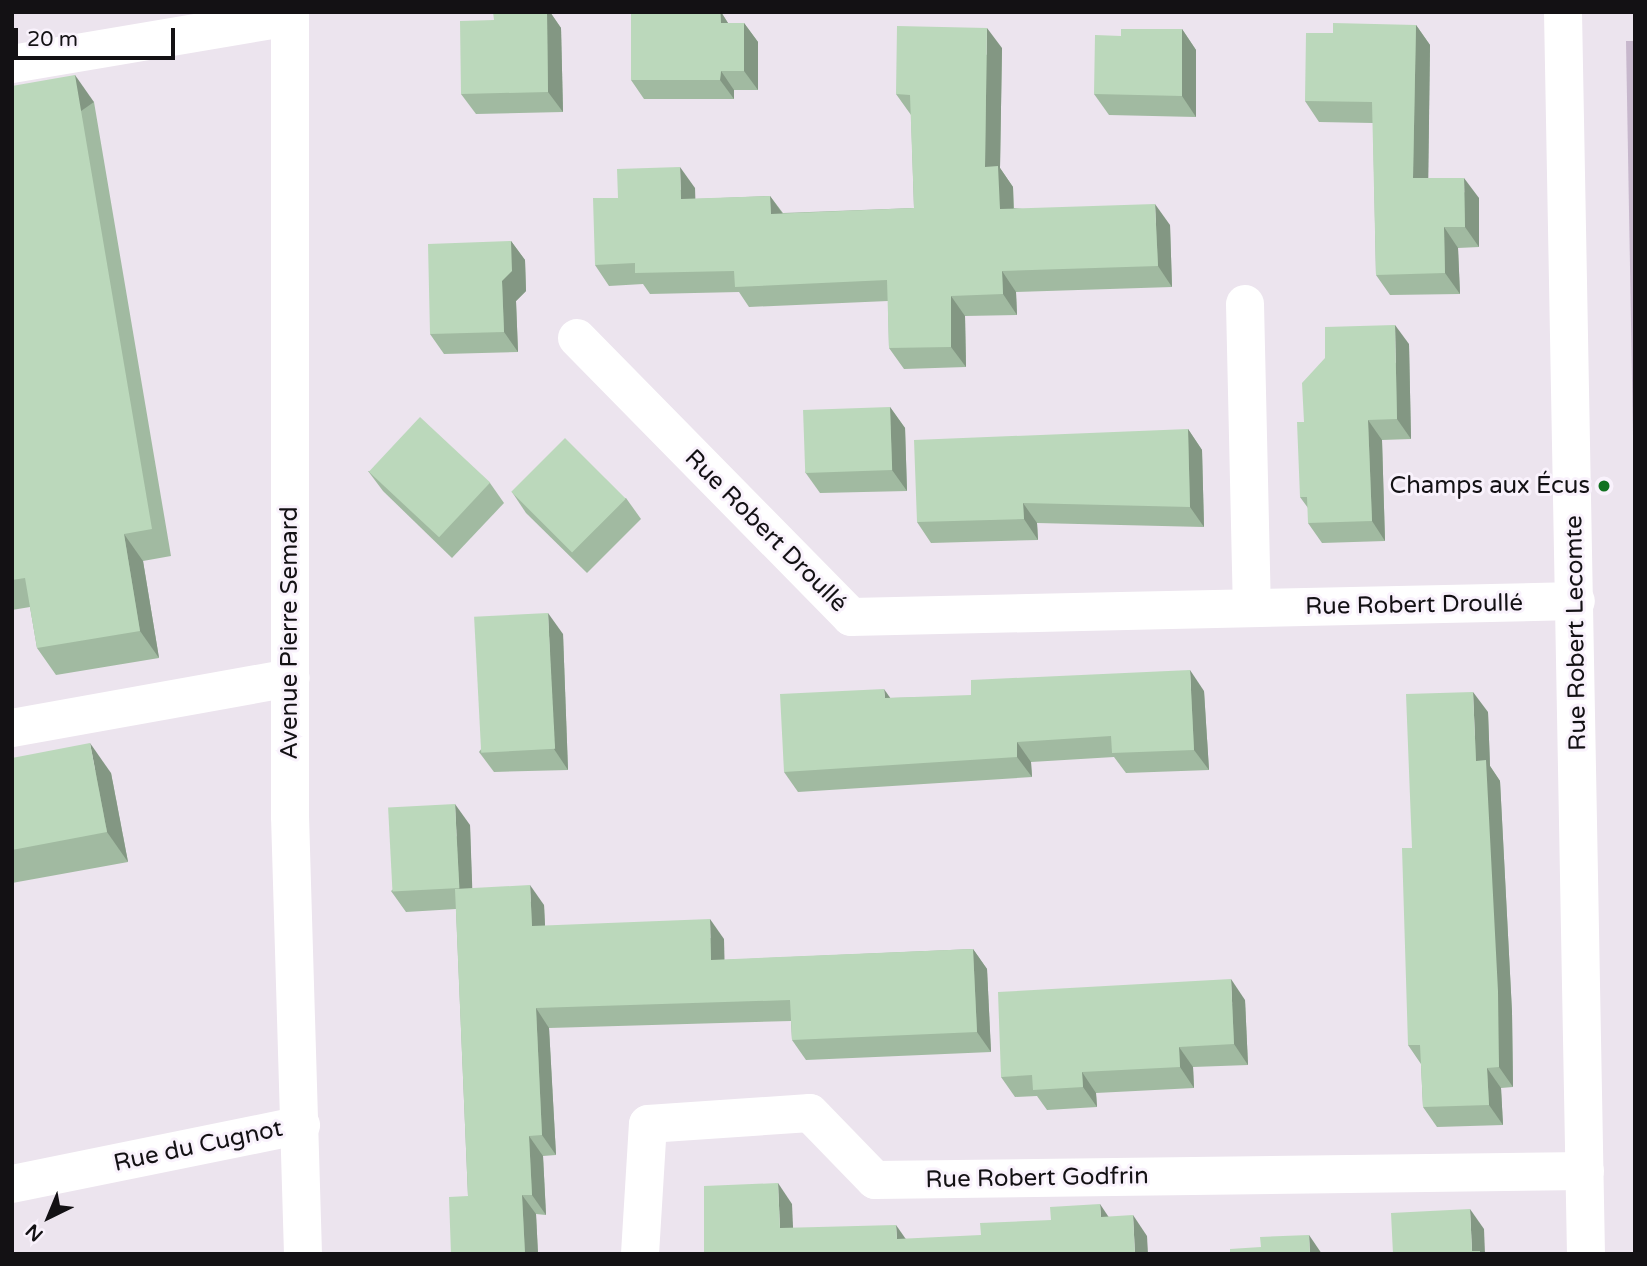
<!DOCTYPE html>
<meta charset="utf-8">
<style>
body{margin:0}
#map{position:relative;width:1647px;height:1266px;overflow:hidden;background:#ece4ee;font-family:"Varela Round",sans-serif}
div>[style]{position:absolute}
.green>*{inset:0;background:#c7b7cc}
.street>*{height:38px;margin:-19px;padding:0 19px;transform-origin:19px;border-radius:19px;background:#fff}
.secondary>*{height:38px;margin:-19px;padding:0 19px;transform-origin:19px;border-radius:19px;background:#fff}
.wall>*{inset:0;background:#a1baa1}
.shaded-wall>*{inset:0;background:#839783;transform-origin:0 0}
.building>*{inset:0;background:#bbd8bb;transform-origin:0 0}
.dots>*{width:19px;height:19px;translate:-50% -50%;box-sizing:border-box;border:4px solid #f9f2fc;border-radius:50%}
span{translate:-50% -50%;white-space:nowrap;text-align:center;line-height:1.15;-webkit-text-stroke:6px #f9f2fc;paint-order:stroke}
.poi-label{font-size:24px;color:#131114}
.right{translate:-100% -50%;text-align:right}
.street-label{font-size:24px;color:#131114}
.frame{position:absolute;inset:0;border:14px solid #131114;pointer-events:none}
.north{position:absolute;left:14px;top:1182px;width:70px;height:70px;-webkit-text-stroke:5px #f9f2fc;paint-order:stroke;rotate:223deg;font-size:19px;font-weight:700;line-height:28px;text-align:center;color:#131114}
.north::after{content:'';display:block;margin:auto;width:24px;height:32px;background:#131114;clip-path:polygon(50% 0,100% 100%,50% 72%,0 100%)}
.scale{position:absolute;left:14px;top:28px;width:161px;height:32px;box-sizing:border-box;border:4px solid #131114;border-top:0;padding-left:9px;font-size:21px;line-height:24px;white-space:nowrap;color:#131114;-webkit-text-stroke:5px #f9f2fc;paint-order:stroke}
</style>
<div id="map">
<div class="green">
<i style="clip-path:polygon(1626px 41px,1635px 41px,1635px 549px)"></i>
</div>
<div class="street">
<i style="left:1563px;top:12px;width:1242px;rotate:88.94deg"></i>
<i style="left:12px;top:64px;width:282px;rotate:-9.6deg"></i>
<i style="left:1245px;top:304px;width:304px;rotate:88.7deg"></i>
<i style="left:577px;top:338px;width:391px;rotate:45.5deg"></i>
<i style="left:851px;top:617px;width:725px;rotate:-1.26deg"></i>
<i style="left:12px;top:728px;width:283px;rotate:-10.2deg"></i>
<i style="left:12px;top:1184px;width:295px;rotate:-11.5deg"></i>
<i style="left:640px;top:1254px;width:130px;rotate:-86.5deg"></i>
<i style="left:648px;top:1124px;width:162px;rotate:-3.9deg"></i>
<i style="left:810px;top:1113px;width:93px;rotate:45.9deg"></i>
<i style="left:875px;top:1180px;width:710px;rotate:-0.73deg"></i>
</div>
<div class="secondary">
<i style="left:290px;top:12px;width:804px;rotate:90deg"></i>
<i style="left:290px;top:816px;width:438px;rotate:88.3deg"></i>
</div>
<div class="wall">
<i style="clip-path:polygon(547px 12px,550px 12px,561px 28px,563px 112px,476px 114px,461px 94px,494px 20px)"></i>
<i style="clip-path:polygon(721px 12px,728px 23px,744px 23px,758px 42px,758px 90px,734px 90px,734px 99px,644px 99px,631px 80px)"></i>
<i style="clip-path:polygon(1416px 25px,1430px 45px,1428px 178px,1479px 198px,1479px 247px,1458px 248px,1460px 294px,1390px 295px,1376px 275px,1373px 123px,1319px 122px,1305px 101px,1333px 33px)"></i>
<i style="clip-path:polygon(1182px 29px,1196px 50px,1196px 117px,1109px 115px,1094px 94px,1121px 36px)"></i>
<i style="clip-path:polygon(1002px 48px,1000px 168px,1013px 187px,1014px 208px,1170px 225px,1172px 287px,1016px 292px,1017px 315px,965px 316px,966px 367px,904px 369px,889px 348px,888px 301px,749px 307px,739px 292px,650px 294px,643px 284px,609px 286px,595px 265px,618px 198px,695px 188px,695px 199px,770px 196px,783px 213px,914px 208px,911px 115px,896px 94px)"></i>
<i style="clip-path:polygon(12px 86px,94px 102px,171px 556px,143px 561px,159px 658px,56px 675px,37px 648px,30px 607px,12px 610px)"></i>
<i style="clip-path:polygon(511px 241px,525px 260px,526px 291px,516px 301px,518px 352px,444px 354px,430px 334px)"></i>
<i style="clip-path:polygon(1409px 344px,1411px 439px,1382px 440px,1385px 541px,1322px 543px,1308px 523px,1308px 508px,1300px 497px)"></i>
<i style="clip-path:polygon(890px 407px,905px 428px,907px 491px,820px 493px,805px 472px)"></i>
<i style="clip-path:polygon(1188px 429px,1202px 450px,1204px 527px,1037px 523px,1038px 540px,931px 543px,917px 522px)"></i>
<i style="clip-path:polygon(368px 471px,490px 483px,504px 503px,452px 558px,383px 491px)"></i>
<i style="clip-path:polygon(512px 492px,626px 498px,641px 519px,587px 573px,526px 513px)"></i>
<i style="clip-path:polygon(563px 634px,568px 770px,494px 772px,479px 752px)"></i>
<i style="clip-path:polygon(1204px 691px,1209px 770px,1126px 773px,1114px 757px,1031px 762px,1032px 777px,798px 792px,784px 772px,890px 698px)"></i>
<i style="clip-path:polygon(1488px 712px,1490px 766px,1500px 781px,1512px 1012px,1513px 1087px,1501px 1088px,1503px 1125px,1437px 1127px,1423px 1107px,1421px 1064px,1408px 1045px,1412px 848px)"></i>
<i style="clip-path:polygon(12px 758px,111px 773px,128px 862px,12px 883px)"></i>
<i style="clip-path:polygon(470px 825px,472px 888px,544px 905px,545px 926px,724px 939px,724px 960px,973px 949px,987px 969px,991px 1052px,806px 1060px,792px 1040px,791px 1021px,549px 1028px,556px 1155px,543px 1156px,546px 1215px,536px 1214px,538px 1254px,451px 1254px,468px 1196px,456px 909px,406px 912px,391px 891px)"></i>
<i style="clip-path:polygon(1245px 1000px,1248px 1065px,1193px 1067px,1194px 1088px,1096px 1093px,1097px 1107px,1047px 1110px,1037px 1096px,1015px 1097px,1001px 1077px)"></i>
</div>
<div class="shaded-wall">
<i style="clip-path:polygon(547px 12px,550px 12px,561px 28px,563px 112px,548px 92px)"></i>
<i style="clip-path:polygon(721px 12px,733px 31px,721px 23px)"></i>
<i style="clip-path:polygon(744px 23px,758px 42px,758px 90px,744px 71px)"></i>
<i style="clip-path:polygon(1416px 25px,1430px 45px,1428px 199px,1413px 178px)"></i>
<i style="clip-path:polygon(987px 28px,1002px 48px,1000px 168px,1013px 187px,1014px 229px,1000px 209px,985px 167px)"></i>
<i style="clip-path:polygon(1182px 29px,1196px 50px,1196px 117px,1182px 96px)"></i>
<i style="clip-path:polygon(721px 71px,734px 90px,734px 99px,720px 80px)"></i>
<i style="left:75px;top:75px;width:33px;height:460px;rotate:55deg"></i>
<i style="clip-path:polygon(680px 167px,695px 188px,696px 220px,681px 199px)"></i>
<i style="clip-path:polygon(1464px 178px,1479px 198px,1479px 247px,1465px 227px)"></i>
<i style="clip-path:polygon(770px 196px,785px 217px,771px 214px)"></i>
<i style="clip-path:polygon(1155px 204px,1170px 225px,1172px 287px,1158px 266px)"></i>
<i style="clip-path:polygon(1444px 227px,1458px 248px,1460px 294px,1445px 273px)"></i>
<i style="clip-path:polygon(511px 241px,525px 260px,526px 291px,516px 301px,518px 352px,504px 332px,502px 281px)"></i>
<i style="clip-path:polygon(1002px 271px,1016px 292px,1017px 315px,1003px 294px)"></i>
<i style="clip-path:polygon(951px 296px,965px 316px,966px 367px,951px 347px)"></i>
<i style="clip-path:polygon(1395px 325px,1409px 344px,1411px 439px,1397px 419px)"></i>
<i style="clip-path:polygon(890px 407px,905px 428px,907px 491px,892px 470px)"></i>
<i style="clip-path:polygon(1368px 420px,1382px 440px,1385px 541px,1372px 521px)"></i>
<i style="clip-path:polygon(1188px 429px,1202px 450px,1204px 527px,1190px 507px)"></i>
<i style="clip-path:polygon(1023px 503px,1037px 523px,1038px 540px,1024px 519px)"></i>
<i style="clip-path:polygon(124px 534px,143px 561px,159px 658px,140px 631px)"></i>
<i style="clip-path:polygon(548px 613px,563px 634px,568px 770px,554px 749px)"></i>
<i style="clip-path:polygon(1190px 670px,1204px 691px,1209px 770px,1194px 750px)"></i>
<i style="clip-path:polygon(884px 689px,898px 709px,885px 698px)"></i>
<i style="clip-path:polygon(1473px 692px,1488px 712px,1490px 766px,1500px 781px,1512px 1012px,1513px 1087px,1499px 1067px,1476px 761px)"></i>
<i style="clip-path:polygon(1017px 742px,1031px 762px,1032px 777px,1017px 757px)"></i>
<i style="clip-path:polygon(90px 743px,111px 773px,128px 862px,107px 832px)"></i>
<i style="clip-path:polygon(455px 804px,470px 825px,473px 909px,459px 888px)"></i>
<i style="clip-path:polygon(530px 885px,544px 905px,546px 946px,532px 926px)"></i>
<i style="clip-path:polygon(710px 919px,724px 939px,725px 980px,711px 960px)"></i>
<i style="clip-path:polygon(973px 949px,987px 969px,991px 1052px,977px 1032px)"></i>
<i style="clip-path:polygon(1231px 979px,1245px 1000px,1248px 1065px,1234px 1044px)"></i>
<i style="clip-path:polygon(536px 1008px,549px 1028px,556px 1155px,542px 1135px)"></i>
<i style="clip-path:polygon(1179px 1047px,1193px 1067px,1194px 1088px,1180px 1067px)"></i>
<i style="clip-path:polygon(1487px 1068px,1501px 1088px,1503px 1125px,1489px 1105px)"></i>
<i style="clip-path:polygon(1082px 1072px,1096px 1093px,1097px 1107px,1083px 1087px)"></i>
<i style="clip-path:polygon(529px 1136px,543px 1156px,546px 1215px,532px 1195px)"></i>
<i style="clip-path:polygon(778px 1183px,792px 1204px,794px 1249px,780px 1228px)"></i>
<i style="clip-path:polygon(522px 1195px,536px 1214px,538px 1254px,525px 1254px)"></i>
<i style="clip-path:polygon(1100px 1204px,1114px 1225px,1101px 1217px)"></i>
<i style="clip-path:polygon(1470px 1209px,1484px 1229px,1485px 1254px,1473px 1254px,1472px 1251px)"></i>
<i style="clip-path:polygon(1133px 1215px,1147px 1236px,1148px 1254px,1135px 1254px)"></i>
<i style="clip-path:polygon(896px 1225px,910px 1245px,897px 1239px)"></i>
<i style="clip-path:polygon(1309px 1235px,1322px 1254px,1310px 1254px)"></i>
</div>
<div class="building">
<i style="clip-path:polygon(493px 12px,547px 12px,548px 92px,461px 94px,460px 21px,494px 20px)"></i>
<i style="clip-path:polygon(631px 12px,720px 12px,721px 23px,744px 23px,744px 71px,721px 71px,720px 80px,631px 80px)"></i>
<i style="clip-path:polygon(1333px 23px,1416px 25px,1413px 178px,1464px 178px,1465px 227px,1444px 227px,1445px 273px,1376px 275px,1372px 102px,1305px 101px,1306px 33px,1333px 33px)"></i>
<i style="clip-path:polygon(897px 26px,987px 28px,985px 167px,998px 166px,1000px 209px,1155px 204px,1158px 266px,1002px 271px,1003px 294px,951px 296px,951px 347px,889px 348px,887px 280px,735px 287px,734px 271px,635px 273px,635px 263px,595px 265px,593px 198px,618px 198px,617px 169px,680px 167px,681px 199px,770px 196px,771px 214px,914px 208px,910px 95px,896px 94px)"></i>
<i style="clip-path:polygon(1121px 29px,1182px 29px,1182px 96px,1094px 94px,1095px 35px,1121px 36px)"></i>
<i style="clip-path:polygon(75px 75px,152px 529px,124px 534px,140px 631px,37px 648px,25px 578px,12px 580px,12px 86px)"></i>
<i style="clip-path:polygon(511px 241px,512px 271px,502px 281px,504px 332px,430px 334px,428px 244px)"></i>
<i style="clip-path:polygon(1395px 325px,1397px 419px,1368px 420px,1372px 521px,1308px 523px,1307px 497px,1300px 497px,1297px 422px,1304px 422px,1302px 383px,1325px 358px,1325px 327px)"></i>
<i style="left:890px;top:407px;width:63px;height:87px;rotate:88deg"></i>
<i style="left:420px;top:417px;width:96px;height:75px;rotate:43deg"></i>
<i style="clip-path:polygon(1188px 429px,1190px 507px,1023px 503px,1024px 519px,917px 522px,914px 440px)"></i>
<i style="left:565px;top:438px;width:86px;height:76px;rotate:45deg"></i>
<i style="left:548px;top:613px;width:136px;height:74px;rotate:87deg"></i>
<i style="clip-path:polygon(1190px 670px,1194px 750px,1112px 753px,1111px 736px,1017px 742px,1017px 757px,784px 772px,780px 694px,884px 689px,885px 698px,971px 695px,971px 680px)"></i>
<i style="clip-path:polygon(1473px 692px,1476px 761px,1486px 760px,1498px 991px,1499px 1067px,1487px 1068px,1489px 1105px,1423px 1107px,1420px 1045px,1408px 1045px,1402px 848px,1412px 848px,1406px 694px)"></i>
<i style="clip-path:polygon(90px 743px,107px 832px,12px 850px,12px 758px)"></i>
<i style="left:455px;top:804px;width:84px;height:67px;rotate:87deg"></i>
<i style="clip-path:polygon(530px 885px,532px 926px,710px 919px,711px 960px,973px 949px,977px 1032px,792px 1040px,790px 1000px,536px 1008px,542px 1135px,529px 1136px,532px 1195px,522px 1195px,525px 1254px,451px 1254px,449px 1197px,468px 1196px,455px 889px)"></i>
<i style="clip-path:polygon(1231px 979px,1234px 1044px,1179px 1047px,1180px 1067px,1082px 1072px,1083px 1087px,1033px 1090px,1032px 1075px,1001px 1077px,998px 992px)"></i>
<i style="clip-path:polygon(778px 1183px,780px 1228px,896px 1225px,897px 1239px,981px 1235px,980px 1223px,1051px 1220px,1050px 1207px,1100px 1204px,1101px 1217px,1133px 1215px,1135px 1254px,704px 1254px,704px 1186px)"></i>
<i style="clip-path:polygon(1470px 1209px,1472px 1251px,1480px 1251px,1480px 1254px,1393px 1254px,1391px 1213px)"></i>
<i style="clip-path:polygon(1309px 1235px,1310px 1254px,1230px 1254px,1230px 1249px,1261px 1247px,1260px 1237px)"></i>
</div>
<div class="dots">
<i style="left:1604px;top:486px;background:#117120"></i>
</div>
<div class="poi-label">
<span class="right" style="left:1590px;top:486px">Champs aux Écus</span>
</div>
<div class="street-label">
<span style="left:766px;top:531px;rotate:45deg">Rue Robert Droullé</span>
<span style="left:1414px;top:605px;rotate:-1deg">Rue Robert Droullé</span>
<span style="left:290px;top:633px;rotate:-90deg">Avenue Pierre Semard</span>
<span style="left:1576px;top:633px;rotate:-91deg">Rue Robert Lecomte</span>
<span style="left:198px;top:1146px;rotate:-12deg">Rue du Cugnot</span>
<span style="left:1037px;top:1178px;rotate:-1deg">Rue Robert Godfrin</span>
</div>
<div class="frame"></div>
<div class="north">N</div>
<div class="scale">20 m</div>
</div>
